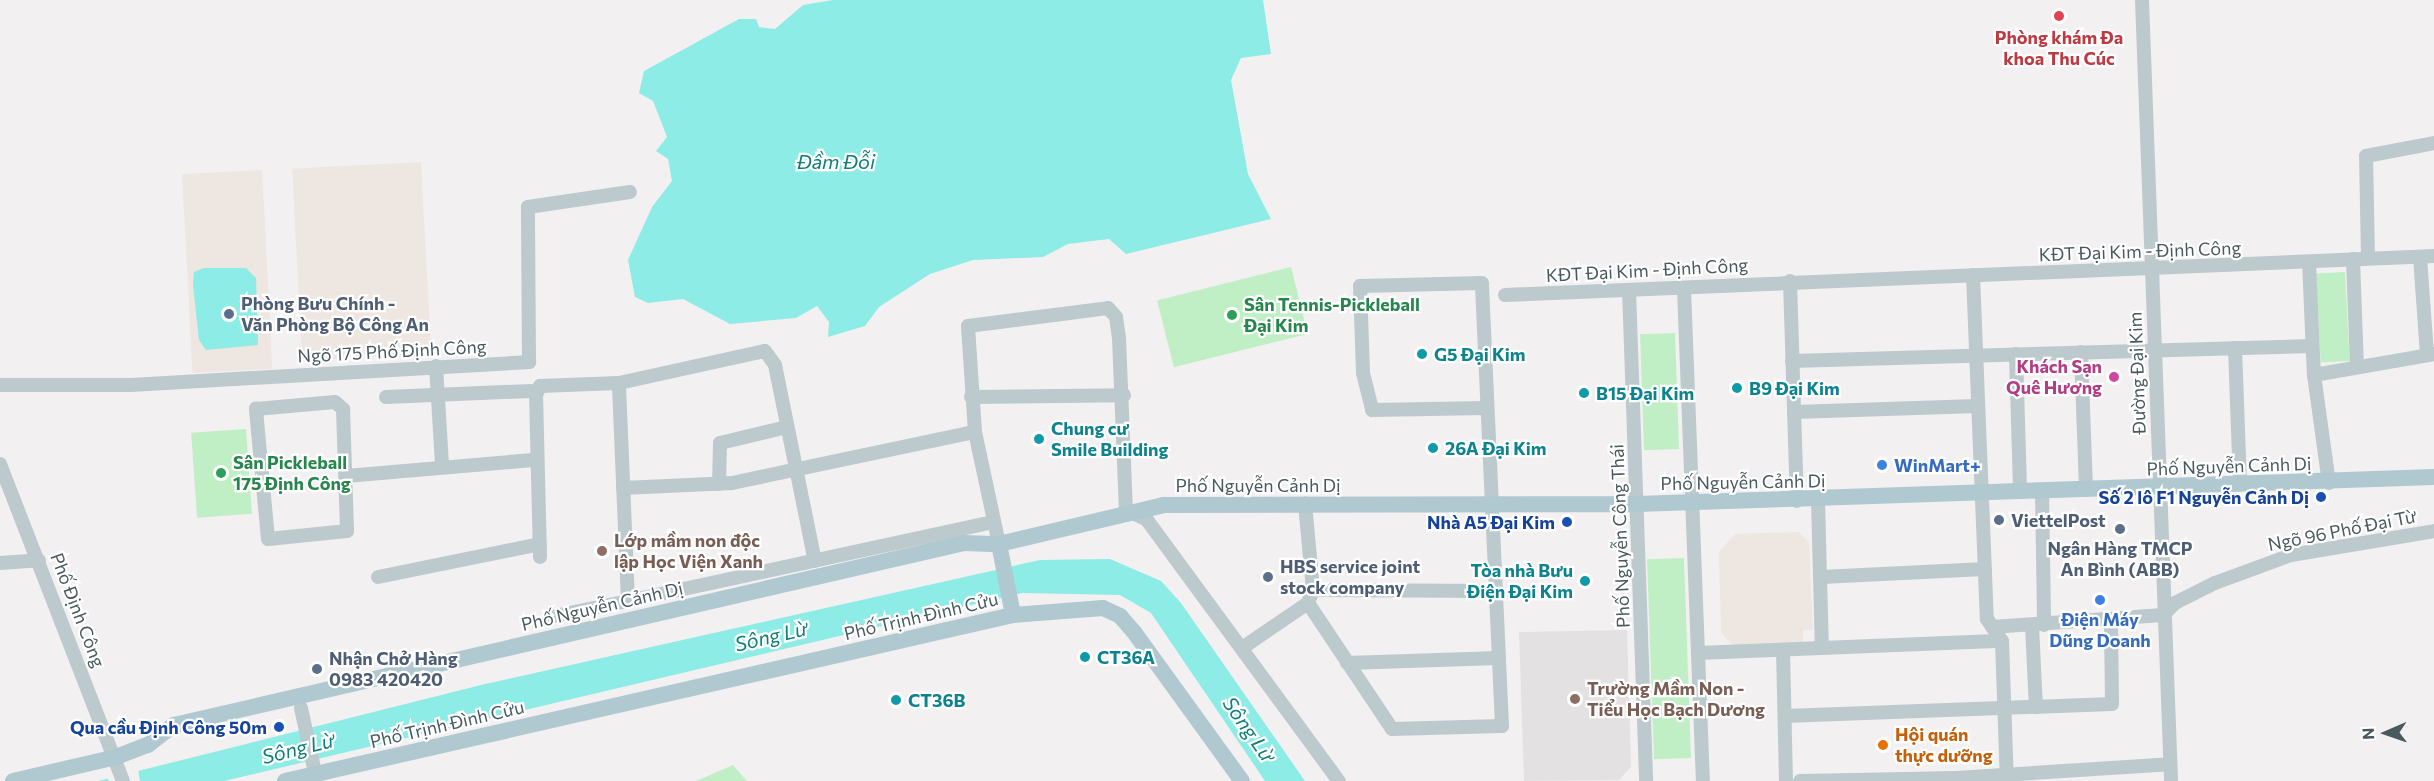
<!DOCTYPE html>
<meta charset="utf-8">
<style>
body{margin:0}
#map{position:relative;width:2434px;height:781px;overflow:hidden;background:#f3f0f1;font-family:Commissioner,sans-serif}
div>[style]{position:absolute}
.commercial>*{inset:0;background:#eee6e0;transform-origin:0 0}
.education>*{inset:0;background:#e4e1e3}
.green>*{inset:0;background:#c0efc5;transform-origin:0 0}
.water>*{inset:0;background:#8dece6}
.pier>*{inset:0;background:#f3f0f1}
.minor>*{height:14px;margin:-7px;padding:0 7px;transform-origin:7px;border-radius:7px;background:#bccacd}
.major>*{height:16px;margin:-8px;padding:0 8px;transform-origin:8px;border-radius:8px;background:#b0c8cf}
.dots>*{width:16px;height:16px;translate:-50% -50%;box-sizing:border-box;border:3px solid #fff;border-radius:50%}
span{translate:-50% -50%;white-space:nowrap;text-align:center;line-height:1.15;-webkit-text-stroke:4.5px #fff;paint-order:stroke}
.health-label{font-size:18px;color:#be3a42;font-weight:700}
.street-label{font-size:18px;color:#485a5e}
.service-label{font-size:18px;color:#4e5e75;font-weight:700}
.left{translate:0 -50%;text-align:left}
.leisure-label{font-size:18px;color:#27864d;font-weight:700}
.culture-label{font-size:18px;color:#0d838f;font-weight:700}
.right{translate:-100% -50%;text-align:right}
.hotel-label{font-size:18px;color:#b23c85;font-weight:700}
.shop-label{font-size:18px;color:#366cbe;font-weight:700}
.transit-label{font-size:18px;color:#164399;font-weight:700}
.education-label{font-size:18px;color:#785e54;font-weight:700}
.food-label{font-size:18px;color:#c56008;font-weight:700}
.water-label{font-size:20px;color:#0e7e76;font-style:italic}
.north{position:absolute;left:2356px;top:703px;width:60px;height:60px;-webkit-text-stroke:4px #fff;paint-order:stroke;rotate:268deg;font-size:16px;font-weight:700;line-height:24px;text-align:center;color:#485a5e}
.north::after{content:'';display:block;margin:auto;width:21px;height:27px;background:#485a5e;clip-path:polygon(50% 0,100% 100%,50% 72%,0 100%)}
</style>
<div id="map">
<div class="commercial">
<i style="left:421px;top:162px;width:192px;height:129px;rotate:87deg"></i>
<i style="left:262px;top:170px;width:199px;height:80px;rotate:87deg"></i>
<i style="clip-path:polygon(1799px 532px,1809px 542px,1813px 630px,1803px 630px,1803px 642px,1734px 646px,1721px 633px,1719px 552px,1735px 534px)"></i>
</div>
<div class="education">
<i style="clip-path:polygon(1627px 630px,1631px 767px,1619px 780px,1524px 781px,1519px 632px)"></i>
</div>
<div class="green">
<i style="left:1291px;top:267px;width:69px;height:138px;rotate:76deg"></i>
<i style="left:2345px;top:272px;width:89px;height:29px;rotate:87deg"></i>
<i style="left:1675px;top:333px;width:116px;height:35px;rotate:88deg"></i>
<i style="left:246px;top:429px;width:85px;height:55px;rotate:86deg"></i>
<i style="left:1684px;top:558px;width:200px;height:37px;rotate:88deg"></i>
<i style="clip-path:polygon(733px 765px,747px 781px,696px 781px)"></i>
</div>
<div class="water">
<i style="clip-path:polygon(833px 0,1263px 0,1271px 54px,1241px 58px,1231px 80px,1248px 174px,1271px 219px,1126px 254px,1109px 239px,1068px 244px,1043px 257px,973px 260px,930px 274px,879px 307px,865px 326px,828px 337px,829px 322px,817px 306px,796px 318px,730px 324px,683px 299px,648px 303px,635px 297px,628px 260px,652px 207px,672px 181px,668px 159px,656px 151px,667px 137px,653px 101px,639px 93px,644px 71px,739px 19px,756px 19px,759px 27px,775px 29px,803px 5px)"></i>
<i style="clip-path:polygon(204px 268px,246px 268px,256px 278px,258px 345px,206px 350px,199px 340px,193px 285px,194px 272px)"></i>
<i style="clip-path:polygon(1110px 559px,1161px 581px,1181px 603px,1305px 781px,1265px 781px,1151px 613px,1120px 595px,1022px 593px,224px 781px,98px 781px,481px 685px,1040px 560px)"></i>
</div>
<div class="pier">
<i style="clip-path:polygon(138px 769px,140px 781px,109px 781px,106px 776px)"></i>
</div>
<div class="minor">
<i style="left:2142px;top:0;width:782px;rotate:87.87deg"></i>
<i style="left:2420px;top:257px;width:98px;rotate:85.9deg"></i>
<i style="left:2368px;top:258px;width:102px;rotate:-91.1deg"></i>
<i style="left:2366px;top:156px;width:69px;rotate:-10.8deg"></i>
<i style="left:2353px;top:259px;width:108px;rotate:87.9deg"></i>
<i style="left:2309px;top:262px;width:113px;rotate:87.5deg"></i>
<i style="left:2314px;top:375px;width:109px;rotate:82.1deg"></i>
<i style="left:1973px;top:275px;width:344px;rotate:87.7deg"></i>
<i style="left:1987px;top:619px;width:27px;rotate:56deg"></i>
<i style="left:2002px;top:641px;width:140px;rotate:88deg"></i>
<i style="left:1790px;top:281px;width:220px;rotate:88.2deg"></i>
<i style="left:1684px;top:289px;width:492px;rotate:87.8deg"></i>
<i style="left:1629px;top:290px;width:491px;rotate:88deg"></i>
<i style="left:1505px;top:295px;width:930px;rotate:-2.4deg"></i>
<i style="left:2235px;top:348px;width:137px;rotate:87.9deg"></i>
<i style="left:2081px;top:352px;width:138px;rotate:87.9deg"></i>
<i style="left:2016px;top:354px;width:137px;rotate:88.3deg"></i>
<i style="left:1792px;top:361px;width:520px;rotate:-1.65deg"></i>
<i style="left:436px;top:366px;width:99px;rotate:86.5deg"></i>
<i style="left:2314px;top:375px;width:122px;rotate:-9.9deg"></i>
<i style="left:0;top:385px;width:131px"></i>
<i style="left:131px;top:385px;width:399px;rotate:-3.3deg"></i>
<i style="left:529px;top:362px;width:155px;rotate:-90.4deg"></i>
<i style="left:528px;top:207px;width:103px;rotate:-8.4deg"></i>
<i style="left:386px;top:397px;width:145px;rotate:-2.4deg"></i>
<i style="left:971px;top:397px;width:153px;rotate:-0.7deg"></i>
<i style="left:335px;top:402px;width:11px;rotate:41deg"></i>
<i style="left:343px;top:409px;width:122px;rotate:88.1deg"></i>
<i style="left:347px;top:531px;width:79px;rotate:174.2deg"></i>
<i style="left:268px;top:539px;width:131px;rotate:-95.3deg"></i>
<i style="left:256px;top:409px;width:79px;rotate:-5.1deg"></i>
<i style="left:1794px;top:412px;width:184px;rotate:-1.9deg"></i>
<i style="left:0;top:464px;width:340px;rotate:68.8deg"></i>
<i style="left:346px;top:476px;width:187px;rotate:-4.9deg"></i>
<i style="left:719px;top:484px;width:41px;rotate:-88.6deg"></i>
<i style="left:720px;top:443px;width:69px;rotate:-13.4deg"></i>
<i style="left:623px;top:488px;width:109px;rotate:-2.6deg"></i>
<i style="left:732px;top:483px;width:248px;rotate:-11.9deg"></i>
<i style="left:2042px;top:491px;width:134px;rotate:89.1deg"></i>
<i style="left:1818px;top:500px;width:148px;rotate:88.5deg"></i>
<i style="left:999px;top:544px;width:115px;rotate:-102.1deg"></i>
<i style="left:975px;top:432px;width:106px;rotate:-93.8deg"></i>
<i style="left:968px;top:326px;width:141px;rotate:-7.3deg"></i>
<i style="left:1108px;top:308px;width:12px;rotate:48deg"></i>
<i style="left:1116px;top:317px;width:21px;rotate:82deg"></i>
<i style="left:1119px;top:338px;width:172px;rotate:87.7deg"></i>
<i style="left:1126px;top:510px;width:23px;rotate:25deg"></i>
<i style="left:1147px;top:520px;width:324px;rotate:53.7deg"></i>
<i style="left:540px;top:557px;width:162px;rotate:-91.4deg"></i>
<i style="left:536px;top:395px;width:10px;rotate:-66deg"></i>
<i style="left:540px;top:386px;width:79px;rotate:-2.2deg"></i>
<i style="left:619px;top:383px;width:149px;rotate:-12.4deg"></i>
<i style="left:765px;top:351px;width:17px;rotate:54deg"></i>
<i style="left:775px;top:365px;width:200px;rotate:78.5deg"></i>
<i style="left:0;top:563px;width:39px;rotate:-4deg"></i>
<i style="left:378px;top:577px;width:165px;rotate:-11.5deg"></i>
<i style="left:1821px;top:577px;width:164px;rotate:-2.8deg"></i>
<i style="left:1313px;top:590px;width:182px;rotate:0.3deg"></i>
<i style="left:628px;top:601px;width:373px;rotate:-12.2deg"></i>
<i style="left:1308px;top:603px;width:151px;rotate:56.3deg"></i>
<i style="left:1392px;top:729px;width:110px;rotate:-1.6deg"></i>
<i style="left:1502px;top:726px;width:443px;rotate:-92.6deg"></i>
<i style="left:1482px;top:283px;width:122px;rotate:178.6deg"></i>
<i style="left:1360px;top:286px;width:87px;rotate:88deg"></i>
<i style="left:1363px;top:373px;width:38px;rotate:76deg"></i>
<i style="left:1372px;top:410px;width:114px;rotate:-1deg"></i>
<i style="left:549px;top:617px;width:81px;rotate:-11.4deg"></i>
<i style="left:628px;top:601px;width:218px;rotate:-92.4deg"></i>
<i style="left:2032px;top:626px;width:81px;rotate:87.2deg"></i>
<i style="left:1992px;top:627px;width:171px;rotate:-4deg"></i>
<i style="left:2163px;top:615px;width:17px;rotate:-45deg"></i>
<i style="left:2175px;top:603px;width:45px;rotate:-26.6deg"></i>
<i style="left:2215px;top:583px;width:81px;rotate:-20.2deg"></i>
<i style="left:2291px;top:555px;width:145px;rotate:-9.5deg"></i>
<i style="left:1242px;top:648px;width:80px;rotate:-34.3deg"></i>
<i style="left:1308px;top:603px;width:14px;rotate:-69deg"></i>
<i style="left:1313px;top:590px;width:87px;rotate:-95.3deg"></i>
<i style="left:1783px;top:650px;width:131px;rotate:88.7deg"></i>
<i style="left:1698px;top:653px;width:304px;rotate:-2.3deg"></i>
<i style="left:1347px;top:663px;width:152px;rotate:-1.9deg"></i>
<i style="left:301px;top:708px;width:66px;rotate:77.8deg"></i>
<i style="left:1785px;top:716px;width:327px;rotate:-2.1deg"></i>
<i style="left:2112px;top:704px;width:82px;rotate:-90.7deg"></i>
<i style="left:1800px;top:781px;width:156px;rotate:-1.1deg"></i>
<i style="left:1956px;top:778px;width:214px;rotate:-3.7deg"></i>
</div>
<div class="major">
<i style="left:999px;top:544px;width:72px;rotate:78.8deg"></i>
<i style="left:13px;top:781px;width:106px;rotate:-13.1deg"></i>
<i style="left:116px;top:757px;width:34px;rotate:-21deg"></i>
<i style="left:148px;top:745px;width:33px;rotate:-38deg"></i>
<i style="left:174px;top:725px;width:811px;rotate:-12.97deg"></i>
<i style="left:964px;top:543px;width:35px;rotate:2deg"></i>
<i style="left:999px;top:544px;width:170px;rotate:-13.3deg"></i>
<i style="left:1164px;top:505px;width:473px;rotate:-0.1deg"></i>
<i style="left:1637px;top:504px;width:797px;rotate:-1.94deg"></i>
<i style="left:285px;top:781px;width:747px;rotate:-12.85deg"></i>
<i style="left:1013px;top:615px;width:90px;rotate:-4.4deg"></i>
<i style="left:1103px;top:608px;width:19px;rotate:25deg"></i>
<i style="left:1120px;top:616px;width:21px;rotate:49deg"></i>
<i style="left:1134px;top:632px;width:184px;rotate:54.1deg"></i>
</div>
<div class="dots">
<i style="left:2059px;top:16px;background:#e0444e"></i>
<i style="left:229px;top:314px;background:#5c6f8a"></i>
<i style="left:1232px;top:315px;background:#2e9e5b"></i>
<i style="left:1422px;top:354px;background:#0f9aa8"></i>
<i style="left:2114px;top:377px;background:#d1479c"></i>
<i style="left:1737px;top:388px;background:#0f9aa8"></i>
<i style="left:1584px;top:393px;background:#0f9aa8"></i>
<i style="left:1039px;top:439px;background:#0f9aa8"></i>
<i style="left:1433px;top:448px;background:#0f9aa8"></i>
<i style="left:1882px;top:465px;background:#3f7fe0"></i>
<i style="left:221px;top:473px;background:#2e9e5b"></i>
<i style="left:2321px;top:497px;background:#1a4fb4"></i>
<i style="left:1999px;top:520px;background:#5c6f8a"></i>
<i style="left:1567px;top:522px;background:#1a4fb4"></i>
<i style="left:2120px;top:529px;background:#5c6f8a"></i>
<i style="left:602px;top:551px;background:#8d6e63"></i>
<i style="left:1268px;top:577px;background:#5c6f8a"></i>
<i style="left:1585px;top:581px;background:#0f9aa8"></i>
<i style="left:2100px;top:600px;background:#3f7fe0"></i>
<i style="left:1085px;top:657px;background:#0f9aa8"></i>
<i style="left:317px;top:669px;background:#5c6f8a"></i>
<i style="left:1575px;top:699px;background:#8d6e63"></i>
<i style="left:896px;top:700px;background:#0f9aa8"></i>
<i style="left:279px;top:727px;background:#1a4fb4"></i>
<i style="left:1883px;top:745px;background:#e8710a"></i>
</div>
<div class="health-label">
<span style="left:2059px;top:48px">Phòng khám Đa<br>khoa Thu Cúc</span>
</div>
<div class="street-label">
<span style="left:2140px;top:251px;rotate:-2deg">KĐT Đại Kim - Định Công</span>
<span style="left:1647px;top:270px;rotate:-3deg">KĐT Đại Kim - Định Công</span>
<span style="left:392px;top:351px;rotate:-3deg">Ngõ 175 Phố Định Công</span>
<span style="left:2137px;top:373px;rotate:-92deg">Đường Đại Kim</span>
<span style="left:2229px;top:466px;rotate:-2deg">Phố Nguyễn Cảnh Dị</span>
<span style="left:1743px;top:482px;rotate:-1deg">Phố Nguyễn Cảnh Dị</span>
<span style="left:1258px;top:485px">Phố Nguyễn Cảnh Dị</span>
<span style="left:2342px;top:530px;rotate:-11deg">Ngõ 96 Phố Đại Từ</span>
<span style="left:1620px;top:536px;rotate:-92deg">Phố Nguyễn Công Thái</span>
<span style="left:602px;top:606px;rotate:-13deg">Phố Nguyễn Cảnh Dị</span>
<span style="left:78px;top:610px;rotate:69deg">Phố Định Công</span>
<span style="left:921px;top:616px;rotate:-13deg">Phố Trịnh Đình Cửu</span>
<span style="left:447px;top:724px;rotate:-13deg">Phố Trịnh Đình Cửu</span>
</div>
<div class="service-label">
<span class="left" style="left:241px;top:314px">Phòng Bưu Chính -<br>Văn Phòng Bộ Công An</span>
<span class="left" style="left:2011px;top:520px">ViettelPost</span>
<span style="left:2120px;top:559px">Ngân Hàng TMCP<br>An Bình (ABB)</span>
<span class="left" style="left:1280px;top:577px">HBS service joint<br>stock company</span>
<span class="left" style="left:329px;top:669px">Nhận Chở Hàng<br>0983 420420</span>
</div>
<div class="leisure-label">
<span class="left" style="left:1244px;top:315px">Sân Tennis-Pickleball<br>Đại Kim</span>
<span class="left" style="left:233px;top:473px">Sân Pickleball<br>175 Định Công</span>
</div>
<div class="culture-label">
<span class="left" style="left:1434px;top:354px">G5 Đại Kim</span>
<span class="left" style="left:1749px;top:388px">B9 Đại Kim</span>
<span class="left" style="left:1596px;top:393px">B15 Đại Kim</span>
<span class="left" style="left:1051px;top:439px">Chung cư<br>Smile Building</span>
<span class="left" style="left:1445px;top:448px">26A Đại Kim</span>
<span class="right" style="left:1573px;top:581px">Tòa nhà Bưu<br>Điện Đại Kim</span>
<span class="left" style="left:1097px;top:657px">CT36A</span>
<span class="left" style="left:908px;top:700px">CT36B</span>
</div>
<div class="hotel-label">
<span class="right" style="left:2102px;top:377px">Khách Sạn<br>Quê Hương</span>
</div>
<div class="shop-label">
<span class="left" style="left:1894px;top:465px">WinMart+</span>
<span style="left:2100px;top:630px">Điện Máy<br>Dũng Doanh</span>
</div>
<div class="transit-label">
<span class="right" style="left:2309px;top:497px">Số 2 lô F1 Nguyễn Cảnh Dị</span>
<span class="right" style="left:1555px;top:522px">Nhà A5 Đại Kim</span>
<span class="right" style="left:267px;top:727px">Qua cầu Định Công 50m</span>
</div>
<div class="education-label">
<span class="left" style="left:614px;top:551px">Lớp mầm non độc<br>lập Học Viện Xanh</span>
<span class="left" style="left:1587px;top:699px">Trường Mầm Non -<br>Tiểu Học Bạch Dương</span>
</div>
<div class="food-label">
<span class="left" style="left:1895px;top:745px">Hội quán<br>thực dưỡng</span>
</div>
<div class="water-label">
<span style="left:836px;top:161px">Đầm Đỗi</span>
<span style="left:771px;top:636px;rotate:-13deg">Sông Lừ</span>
<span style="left:1249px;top:729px;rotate:55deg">Sông Lừ</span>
<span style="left:298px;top:748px;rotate:-14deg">Sông Lừ</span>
</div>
<div class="north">N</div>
</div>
